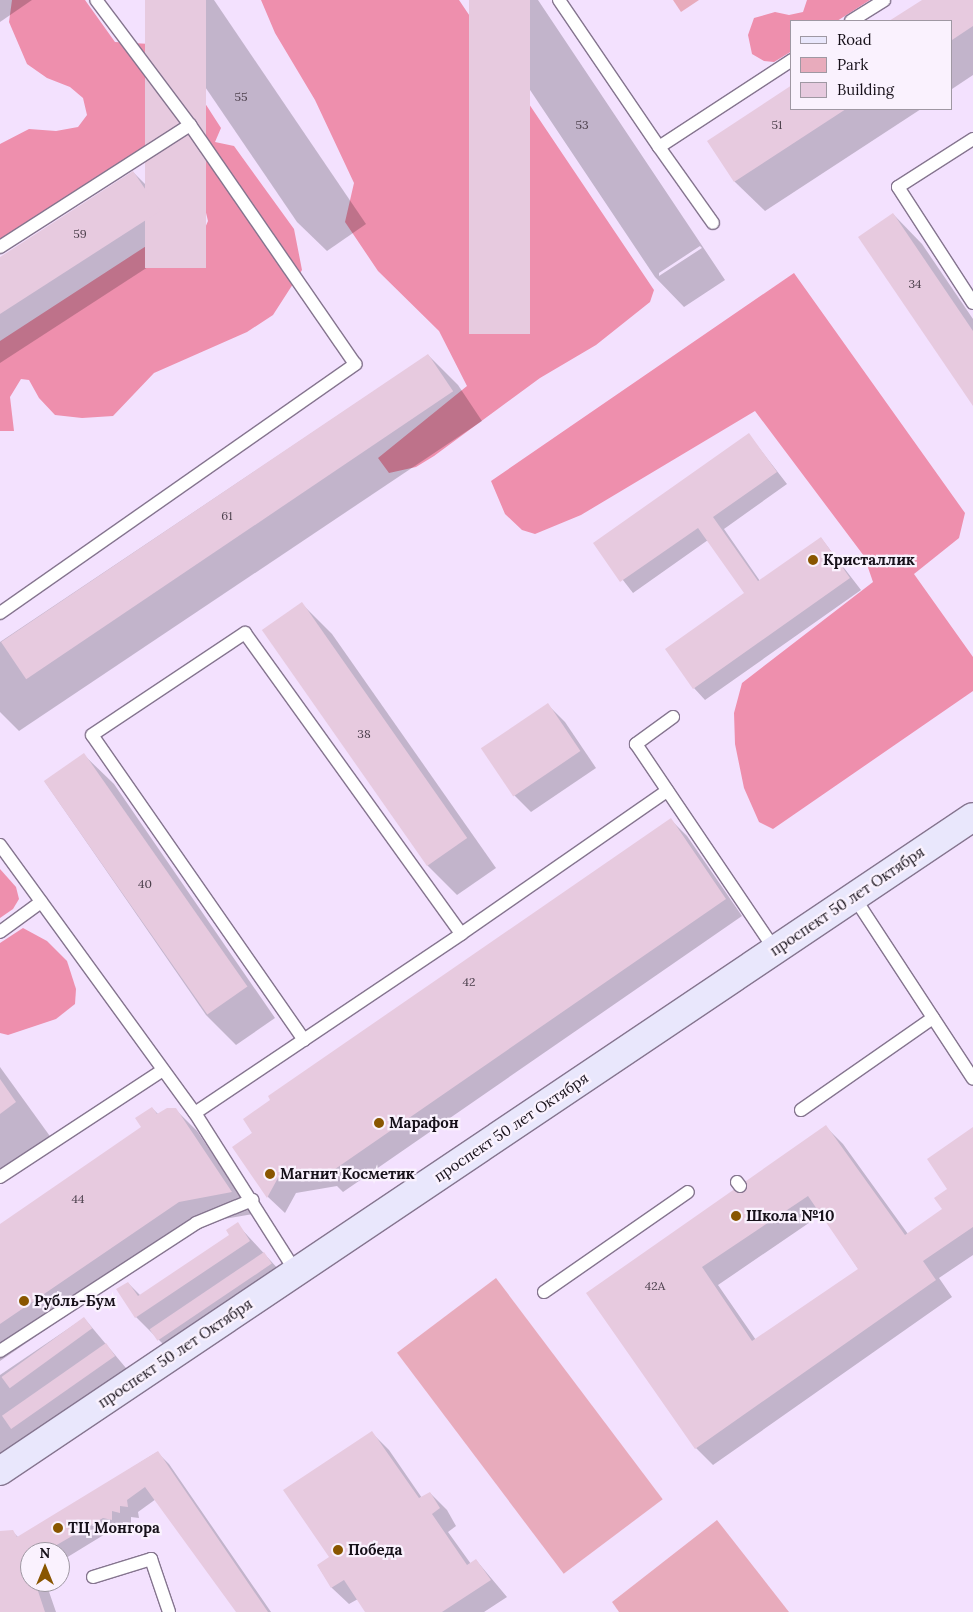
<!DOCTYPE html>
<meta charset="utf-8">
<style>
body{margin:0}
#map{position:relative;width:973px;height:1612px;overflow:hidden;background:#f3e1fe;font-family:Lora,serif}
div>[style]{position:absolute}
.green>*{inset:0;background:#e8abbc;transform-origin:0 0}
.forest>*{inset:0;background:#ee8fad}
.shadow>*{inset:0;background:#0003}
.building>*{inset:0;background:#e7cadf;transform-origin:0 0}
.roads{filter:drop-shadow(1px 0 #85758f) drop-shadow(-1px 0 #85758f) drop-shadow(0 1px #85758f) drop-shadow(0 -1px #85758f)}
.lane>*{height:12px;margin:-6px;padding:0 6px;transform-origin:6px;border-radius:6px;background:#fff}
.secondary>*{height:28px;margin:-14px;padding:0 14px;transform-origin:14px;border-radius:14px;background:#e9e7fc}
.dots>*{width:14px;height:14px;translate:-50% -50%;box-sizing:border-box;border:2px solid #faf2fe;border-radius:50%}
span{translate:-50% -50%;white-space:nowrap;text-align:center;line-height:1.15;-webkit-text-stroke:4.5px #faf2fe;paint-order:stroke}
.number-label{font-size:12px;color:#4b3f4b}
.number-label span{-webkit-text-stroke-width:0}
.poi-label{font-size:15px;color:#17111a;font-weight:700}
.left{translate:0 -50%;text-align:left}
.street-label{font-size:15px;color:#17111a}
.legend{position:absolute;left:790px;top:20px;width:162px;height:90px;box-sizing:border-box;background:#faf2fe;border:1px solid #9f98a3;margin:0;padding:6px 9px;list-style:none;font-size:15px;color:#17111a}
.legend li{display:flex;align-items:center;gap:10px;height:25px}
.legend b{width:25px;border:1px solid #9f98a3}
.north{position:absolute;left:20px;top:1542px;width:50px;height:50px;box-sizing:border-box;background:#faf2fe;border:1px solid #9f98a3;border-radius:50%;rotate:0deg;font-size:14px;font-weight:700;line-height:20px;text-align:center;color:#17111a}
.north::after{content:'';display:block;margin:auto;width:18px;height:22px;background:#895600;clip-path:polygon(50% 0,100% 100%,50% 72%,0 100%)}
</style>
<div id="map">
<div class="green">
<i style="clip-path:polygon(673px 0,699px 0,681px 12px)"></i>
<i style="left:496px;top:1278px;width:277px;height:124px;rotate:53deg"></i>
<i style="clip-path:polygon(717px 1520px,789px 1612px,619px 1612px,612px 1602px)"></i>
</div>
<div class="forest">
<i style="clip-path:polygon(12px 0,85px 0,115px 42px,150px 44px,170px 49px,221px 128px,215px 142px,234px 146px,294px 229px,302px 270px,273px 315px,247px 332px,154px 373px,113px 416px,82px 418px,55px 415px,39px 398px,29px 380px,21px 379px,10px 397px,14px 431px,0 431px,0 341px,177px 226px,188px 227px,202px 235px,208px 221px,196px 171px,198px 160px,190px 152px,169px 158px,156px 156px,145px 149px,0 242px,0 144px,29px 129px,56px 131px,78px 127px,87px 115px,83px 98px,70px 87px,47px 78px,27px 64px,9px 22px)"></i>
<i style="clip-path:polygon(261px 0,459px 0,654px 290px,650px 302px,596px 345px,540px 378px,434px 456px,416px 467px,389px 473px,378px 458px,467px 386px,439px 331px,378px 271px,345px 222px,354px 183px,315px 100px,275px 33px)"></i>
<i style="clip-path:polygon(807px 0,870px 0,837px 21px,792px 21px,792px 51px,774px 62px,764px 61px,752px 54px,748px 35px,754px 18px,775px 12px,789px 15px,803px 12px)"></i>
<i style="clip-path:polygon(794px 273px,965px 513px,959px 538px,914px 574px,973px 657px,973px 691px,773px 829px,759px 822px,744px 788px,735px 744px,734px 713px,742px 683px,873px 582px,864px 556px,755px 411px,581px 515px,535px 534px,522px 530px,505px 514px,491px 481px)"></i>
<i style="clip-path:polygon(0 869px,16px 887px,19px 899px,13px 909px,0 918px)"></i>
<i style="clip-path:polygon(23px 928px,47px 941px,67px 961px,76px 989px,75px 1004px,56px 1019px,8px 1035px,0 1033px,0 943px)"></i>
</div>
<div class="shadow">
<i style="clip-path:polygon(0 0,32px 0,0 22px)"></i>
<i style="clip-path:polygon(146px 0,214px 0,366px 224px,327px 251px,297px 222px)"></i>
<i style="clip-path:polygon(evenodd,470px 0,538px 0,725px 280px,684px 307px,655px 277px,470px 0,700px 246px,702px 248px,659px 276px,659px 273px,700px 246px)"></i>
<i style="clip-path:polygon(924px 0,973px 0,973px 75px,952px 89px,952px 21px,891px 21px)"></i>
<i style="clip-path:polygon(792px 109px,921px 109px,765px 211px,735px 182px,709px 141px)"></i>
<i style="clip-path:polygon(133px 172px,163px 202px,188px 241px,0 363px,0 258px)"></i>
<i style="clip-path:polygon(893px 214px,922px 244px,973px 319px,973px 404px)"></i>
<i style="clip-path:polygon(428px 355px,458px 385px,482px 421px,19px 731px,0 712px,0 642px)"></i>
<i style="clip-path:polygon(749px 435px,787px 484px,724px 529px,760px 581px,821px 538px,861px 590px,705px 700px,694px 688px,746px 593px,708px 540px,633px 593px,595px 544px)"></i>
<i style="clip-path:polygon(302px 604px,332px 634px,496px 868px,457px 895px,428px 866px,264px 631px)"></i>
<i style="clip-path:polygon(548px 705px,565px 722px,596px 768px,531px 812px,514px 795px,483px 748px)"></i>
<i style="clip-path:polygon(84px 755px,114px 784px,275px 1018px,236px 1045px,206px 1015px,45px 782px)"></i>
<i style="clip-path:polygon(671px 820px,687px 836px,742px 916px,343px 1192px,337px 1186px,296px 1193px,285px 1213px,268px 1197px,234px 1147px)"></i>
<i style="clip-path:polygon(0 1067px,52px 1139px,0 1171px)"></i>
<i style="clip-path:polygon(152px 1108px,159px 1115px,175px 1109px,197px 1131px,253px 1214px,201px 1223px,0 1361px,0 1225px,143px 1128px)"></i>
<i style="clip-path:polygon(evenodd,826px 1127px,843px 1144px,908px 1234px,943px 1210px,973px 1129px,973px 1255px,939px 1278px,952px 1297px,713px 1465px,696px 1448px,588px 1294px,826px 1127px,822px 1214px,859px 1270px,756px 1340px,718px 1285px,822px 1214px)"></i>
<i style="clip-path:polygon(237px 1224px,280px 1271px,176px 1357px,136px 1317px,128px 1283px,141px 1296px,231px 1235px)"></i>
<i style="clip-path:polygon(84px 1318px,131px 1374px,0 1460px,0 1375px)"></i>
<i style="clip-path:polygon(372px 1433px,389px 1450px,422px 1498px,430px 1493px,447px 1510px,456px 1526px,448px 1532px,471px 1564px,476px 1560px,507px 1597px,484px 1612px,366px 1612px,358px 1599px,349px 1604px,332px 1588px,318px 1566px,331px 1557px)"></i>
<i style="clip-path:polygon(157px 1452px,169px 1464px,271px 1612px,237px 1612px,156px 1499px,138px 1512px,139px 1518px,131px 1517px,131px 1523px,123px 1522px,123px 1531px,115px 1528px,66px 1558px,66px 1567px,60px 1566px,60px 1552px,30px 1552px,30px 1582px,46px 1583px,56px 1612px,0 1612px,0 1533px,13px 1532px,19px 1538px)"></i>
</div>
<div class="building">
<i style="left:145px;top:0;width:61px;height:268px"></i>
<i style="left:469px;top:0;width:61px;height:334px"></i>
<i style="clip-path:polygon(922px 0,973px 0,973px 26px,952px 40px,952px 21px,889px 21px)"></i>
<i style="clip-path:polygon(792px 85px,792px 109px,846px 109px,734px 182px,707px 141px)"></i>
<i style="clip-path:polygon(133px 171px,160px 211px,0 314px,0 257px)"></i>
<i style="clip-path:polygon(893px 213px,973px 331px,973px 406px,858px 237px)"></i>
<i style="left:428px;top:354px;width:45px;height:515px;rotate:56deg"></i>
<i style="clip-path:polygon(749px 433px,777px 472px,713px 517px,758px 581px,821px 537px,850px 578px,693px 689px,665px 649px,744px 593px,698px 528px,620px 582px,593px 543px)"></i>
<i style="left:302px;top:602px;width:288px;height:49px;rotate:55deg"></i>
<i style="left:548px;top:703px;width:58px;height:81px;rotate:56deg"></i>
<i style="left:84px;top:753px;width:285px;height:49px;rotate:55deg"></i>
<i style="clip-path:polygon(671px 818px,726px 899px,325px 1176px,320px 1169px,279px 1176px,267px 1198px,232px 1147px,252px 1133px,243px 1119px,270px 1100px,268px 1096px)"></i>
<i style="clip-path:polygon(0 1079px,16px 1102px,0 1114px)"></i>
<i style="clip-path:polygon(152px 1107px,157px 1114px,167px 1108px,176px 1108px,232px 1192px,179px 1202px,0 1324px,0 1224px,141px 1127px,135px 1118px)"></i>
<i style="clip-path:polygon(evenodd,826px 1125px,905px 1235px,942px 1209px,934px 1198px,947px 1189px,927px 1159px,973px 1127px,973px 1227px,923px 1261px,936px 1280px,695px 1449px,586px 1293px,826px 1125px,808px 1196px,858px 1269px,752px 1341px,702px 1267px,808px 1196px)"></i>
<i style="clip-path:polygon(238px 1222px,250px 1241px,135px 1318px,116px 1289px,128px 1282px,138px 1296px,229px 1235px,226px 1230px)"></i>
<i style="left:264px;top:1252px;width:14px;height:138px;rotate:56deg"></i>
<i style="left:84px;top:1317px;width:14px;height:102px;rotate:54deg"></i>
<i style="left:106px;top:1343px;width:16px;height:127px;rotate:55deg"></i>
<i style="clip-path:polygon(372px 1431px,419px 1498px,430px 1492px,440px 1508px,432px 1514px,467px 1565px,476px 1559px,491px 1580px,442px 1612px,365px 1612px,344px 1580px,331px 1588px,317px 1565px,329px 1557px,283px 1490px)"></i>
<i style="clip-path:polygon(158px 1451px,268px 1612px,236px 1612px,145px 1487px,127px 1500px,128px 1507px,120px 1506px,120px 1513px,112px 1511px,112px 1520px,103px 1518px,55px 1546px,55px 1552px,30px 1552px,30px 1582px,35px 1582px,45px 1612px,0 1612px,0 1531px,13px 1530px,17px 1537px)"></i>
</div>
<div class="roads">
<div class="lane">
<i style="left:559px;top:0;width:178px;rotate:55.8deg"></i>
<i style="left:659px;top:147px;width:159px;rotate:-33.2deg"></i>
<i style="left:851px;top:21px;width:39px;rotate:-32deg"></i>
<i style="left:973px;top:139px;width:89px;rotate:147.4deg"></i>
<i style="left:898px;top:187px;width:138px;rotate:57.1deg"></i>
<i style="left:659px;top:147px;width:93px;rotate:54.6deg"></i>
<i style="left:0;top:247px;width:226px;rotate:-32.7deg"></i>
<i style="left:0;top:613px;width:434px;rotate:-35deg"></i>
<i style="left:355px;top:364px;width:290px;rotate:-124.6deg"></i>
<i style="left:190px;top:125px;width:156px;rotate:-126.9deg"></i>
<i style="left:673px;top:717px;width:46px;rotate:143.9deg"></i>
<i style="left:636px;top:744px;width:249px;rotate:56deg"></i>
<i style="left:0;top:845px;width:331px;rotate:54deg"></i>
<i style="left:195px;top:1113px;width:188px;rotate:57.6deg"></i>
<i style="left:854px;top:897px;width:217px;rotate:56.8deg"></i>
<i style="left:0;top:932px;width:51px;rotate:-36.2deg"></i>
<i style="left:304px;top:1040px;width:371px;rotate:-124.8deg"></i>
<i style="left:92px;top:735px;width:184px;rotate:-33.7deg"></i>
<i style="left:245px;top:633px;width:370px;rotate:54.3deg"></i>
<i style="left:801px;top:1110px;width:161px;rotate:-34.9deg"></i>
<i style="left:195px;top:1113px;width:321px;rotate:-33.9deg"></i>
<i style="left:461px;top:934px;width:251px;rotate:-34.8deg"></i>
<i style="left:0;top:1177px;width:195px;rotate:-33.3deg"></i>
<i style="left:737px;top:1182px;width:5px;rotate:53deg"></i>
<i style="left:544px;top:1292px;width:175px;rotate:-34.8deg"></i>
<i style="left:0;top:1351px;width:234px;rotate:-33.1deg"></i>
<i style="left:196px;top:1223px;width:61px;rotate:-22.3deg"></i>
<i style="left:93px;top:1577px;width:61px;rotate:-17.2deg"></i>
<i style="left:151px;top:1559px;width:56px;rotate:71.2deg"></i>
</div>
<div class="secondary">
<i style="left:0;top:1471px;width:1172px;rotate:-33.91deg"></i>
</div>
</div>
<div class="dots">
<i style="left:813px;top:560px;background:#895600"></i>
<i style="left:379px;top:1123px;background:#895600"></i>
<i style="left:270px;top:1174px;background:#895600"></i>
<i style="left:736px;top:1216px;background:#895600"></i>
<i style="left:24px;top:1301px;background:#895600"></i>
<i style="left:58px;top:1528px;background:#895600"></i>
<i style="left:338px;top:1550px;background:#895600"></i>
</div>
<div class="number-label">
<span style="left:241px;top:97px">55</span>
<span style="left:582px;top:125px">53</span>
<span style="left:777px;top:125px">51</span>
<span style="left:80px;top:234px">59</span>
<span style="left:915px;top:284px">34</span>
<span style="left:227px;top:516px">61</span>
<span style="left:364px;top:734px">38</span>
<span style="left:145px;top:884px">40</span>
<span style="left:469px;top:982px">42</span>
<span style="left:78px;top:1199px">44</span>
<span style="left:655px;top:1286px">42А</span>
</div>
<div class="poi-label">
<span class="left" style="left:823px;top:560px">Кристаллик</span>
<span class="left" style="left:389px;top:1123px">Марафон</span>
<span class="left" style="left:280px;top:1174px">Магнит Косметик</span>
<span class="left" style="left:746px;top:1216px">Школа №10</span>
<span class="left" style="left:34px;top:1301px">Рубль-Бум</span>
<span class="left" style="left:68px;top:1528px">ТЦ Монгора</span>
<span class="left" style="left:348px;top:1550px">Победа</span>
</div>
<div class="street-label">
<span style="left:847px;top:901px;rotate:-34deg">проспект 50 лет Октября</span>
<span style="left:511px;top:1127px;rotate:-34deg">проспект 50 лет Октября</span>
<span style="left:175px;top:1353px;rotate:-34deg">проспект 50 лет Октября</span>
</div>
<ul class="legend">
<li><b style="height:6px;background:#e9e7fc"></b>Road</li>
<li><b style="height:14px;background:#e8abbc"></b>Park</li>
<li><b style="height:14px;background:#e7cadf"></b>Building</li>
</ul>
<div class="north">N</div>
</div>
